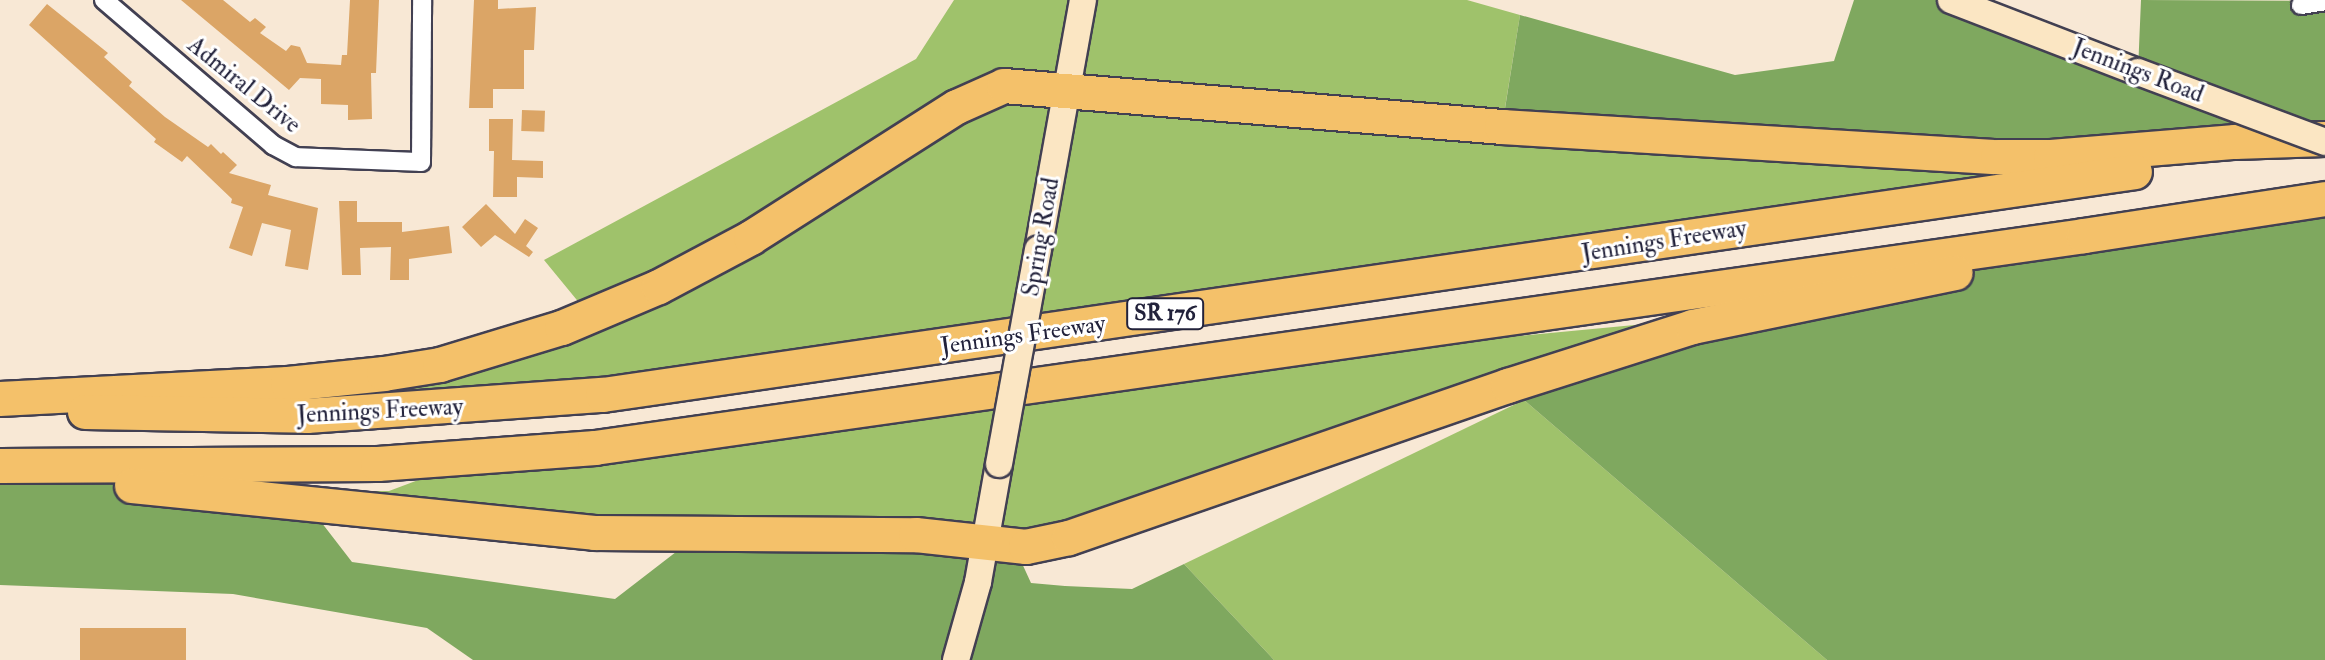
<!DOCTYPE html>
<style>
body{margin:0}
#map{position:relative;width:2325px;height:660px;overflow:hidden;background:#f8e8d5;font-family:"IM FELL Double Pica",serif}
div>[style]{position:absolute}
.green>*{inset:0;background:#9fc26b}
.forest>*{inset:0;background:#7fa85f}
.building>*{inset:0;background:#dba566;transform-origin:0 0}
.roads{filter:drop-shadow(2px 0 #424052) drop-shadow(-2px 0 #424052) drop-shadow(0 2px #424052) drop-shadow(0 -2px #424052)}
.street>*{height:18px;margin:-9px;padding:0 9px;transform-origin:9px;border-radius:9px;background:#fff}
.secondary>*{height:26px;margin:-13px;padding:0 13px;transform-origin:13px;border-radius:13px;background:#fbe6c3}
.highway>*{height:34px;margin:-17px;padding:0 17px;transform-origin:17px;border-radius:17px;background:#f4c16a}
.bridges{filter:drop-shadow(2px 0 #424052) drop-shadow(-2px 0 #424052) drop-shadow(0 2px #424052) drop-shadow(0 -2px #424052)}
.secondary-bridge>*{height:26px;margin:-13px;padding:0 13px;transform-origin:13px;border-radius:13px;background:#fbe6c3}
span{translate:-50% -50%;white-space:nowrap;text-align:center;line-height:1.15;-webkit-text-stroke:6px #fff;paint-order:stroke}
.shield-label span{padding:2px 6px;background:#fff;border:2px solid;border-radius:6px;-webkit-text-stroke-width:0}
.shield-label{font-size:22px;color:#22223b;font-weight:700}
.street-label{font-size:24px;color:#22223b}
</style>
<div id="map">
<div class="green">
<i style="clip-path:polygon(954px 0,1467px 0,1520px 15px,1502px 126px,1998px 157px,1989px 194px,382px 412px,384px 374px,590px 316px,544px 260px,916px 59px)"></i>
<i style="clip-path:polygon(1645px 324px,1652px 329px,1132px 507px,1026px 531px,859px 534px,357px 501px,356px 491px,389px 491px,477px 458px,1099px 376px)"></i>
<i style="clip-path:polygon(1524px 400px,1827px 660px,1274px 660px,1184px 564px)"></i>
</div>
<div class="forest">
<i style="clip-path:polygon(1854px 0,1951px 0,2138px 71px,2141px 0,2325px 1px,2325px 139px,2165px 148px,1502px 127px,1520px 15px,1735px 75px,1834px 61px)"></i>
<i style="clip-path:polygon(2325px 199px,2325px 660px,1827px 660px,1524px 400px,1644px 343px,1991px 264px)"></i>
<i style="clip-path:polygon(0 466px,94px 482px,308px 505px,352px 562px,615px 599px,698px 535px,1014px 546px,1031px 583px,1065px 586px,1132px 589px,1184px 564px,1274px 660px,473px 660px,427px 628px,233px 594px,0 585px)"></i>
</div>
<div class="building">
<i style="clip-path:polygon(181px 0,223px 0,250px 22px,255px 18px,266px 27px,260px 33px,286px 51px,291px 45px,300px 47px,307px 63px,341px 65px,342px 55px,347px 55px,350px 0,379px 0,376px 73px,371px 73px,372px 119px,348px 120px,348px 105px,321px 104px,321px 79px,300px 78px,289px 90px)"></i>
<i style="clip-path:polygon(474px 0,498px 0,498px 9px,536px 7px,534px 50px,524px 50px,524px 89px,493px 89px,493px 108px,469px 108px)"></i>
<i style="clip-path:polygon(47px 4px,108px 53px,104px 57px,132px 82px,129px 86px,165px 117px,208px 147px,211px 144px,221px 154px,223px 152px,237px 165px,229px 173px,271px 185px,268px 195px,318px 208px,308px 270px,285px 266px,291px 230px,262px 223px,252px 256px,229px 248px,243px 207px,231px 203px,232px 199px,187px 156px,182px 162px,154px 142px,156px 139px,29px 25px)"></i>
<i style="left:522px;top:110px;width:23px;height:21px;rotate:2deg"></i>
<i style="clip-path:polygon(489px 119px,513px 119px,512px 160px,543px 161px,543px 178px,517px 177px,517px 197px,493px 197px,494px 151px,489px 151px)"></i>
<i style="clip-path:polygon(339px 201px,357px 201px,357px 222px,402px 222px,402px 232px,449px 226px,452px 253px,409px 259px,409px 280px,390px 280px,391px 247px,360px 248px,361px 275px,342px 275px)"></i>
<i style="clip-path:polygon(486px 204px,515px 234px,525px 219px,538px 228px,526px 246px,533px 252px,529px 257px,495px 235px,481px 247px,462px 227px)"></i>
<i style="left:186px;top:628px;width:32px;height:106px;rotate:90deg"></i>
</div>
<div class="roads">
<div class="street">
<i style="left:104px;top:0;width:223px;rotate:40.6deg"></i>
<i style="left:273px;top:145px;width:26px;rotate:28deg"></i>
<i style="left:296px;top:157px;width:125px;rotate:2.3deg"></i>
<i style="left:421px;top:162px;width:162px;rotate:-89.6deg"></i>
<i style="left:2301px;top:5px;width:24px;rotate:-9deg"></i>
</div>
<div class="secondary">
<i style="left:1951px;top:0;width:200px;rotate:21.1deg"></i>
<i style="left:1038px;top:250px;width:254px;rotate:-79.8deg"></i>
<i style="left:956px;top:660px;width:81px;rotate:-74.2deg"></i>
<i style="left:978px;top:582px;width:120px;rotate:-79.9deg"></i>
</div>
<div class="highway">
<i style="left:0;top:399px;width:288px;rotate:-3deg"></i>
<i style="left:288px;top:384px;width:97px;rotate:-5.9deg"></i>
<i style="left:384px;top:374px;width:57px;rotate:-9.1deg"></i>
<i style="left:440px;top:365px;width:127px;rotate:-16.9deg"></i>
<i style="left:562px;top:328px;width:105px;rotate:-22.9deg"></i>
<i style="left:659px;top:287px;width:104px;rotate:-28deg"></i>
<i style="left:751px;top:238px;width:244px;rotate:-32.5deg"></i>
<i style="left:957px;top:107px;width:51px;rotate:-24.1deg"></i>
<i style="left:1004px;top:86px;width:500px;rotate:4.7deg"></i>
<i style="left:1502px;top:127px;width:497px;rotate:3.5deg"></i>
<i style="left:1998px;top:157px;width:53px"></i>
<i style="left:2051px;top:157px;width:185px;rotate:-4.7deg"></i>
<i style="left:2235px;top:142px;width:90px;rotate:-1.9deg"></i>
<i style="left:85px;top:412px;width:222px;rotate:1deg"></i>
<i style="left:307px;top:416px;width:297px;rotate:-4.1deg"></i>
<i style="left:603px;top:395px;width:1548px;rotate:-8.28deg"></i>
<i style="left:0;top:466px;width:378px;rotate:-0.3deg"></i>
<i style="left:378px;top:464px;width:218px;rotate:-4.2deg"></i>
<i style="left:595px;top:448px;width:1504px;rotate:-8.1deg"></i>
<i style="left:2084px;top:236px;width:244px;rotate:-8.7deg"></i>
<i style="left:132px;top:486px;width:465px;rotate:5.8deg"></i>
<i style="left:595px;top:533px;width:321px;rotate:0.4deg"></i>
<i style="left:916px;top:535px;width:111px;rotate:6.2deg"></i>
<i style="left:1026px;top:547px;width:44px;rotate:-11.8deg"></i>
<i style="left:1069px;top:538px;width:465px;rotate:-19.1deg"></i>
<i style="left:1508px;top:386px;width:194px;rotate:-17.7deg"></i>
<i style="left:1693px;top:327px;width:268px;rotate:-11.6deg"></i>
</div>
</div>
<div class="bridges">
<div class="secondary-bridge">
<i style="left:2138px;top:72px;width:200px;rotate:20.5deg"></i>
<i style="left:999px;top:464px;width:218px;rotate:-79.7deg"></i>
</div>
</div>
<div class="shield-label">
<span style="left:1165px;top:314px">SR 176</span>
</div>
<div class="street-label">
<span style="left:2138px;top:71px;rotate:21deg">Jennings Road</span>
<span style="left:244px;top:85px;rotate:39deg">Admiral Drive</span>
<span style="left:1041px;top:237px;rotate:-80deg">Spring Road</span>
<span style="left:1664px;top:241px;rotate:-9deg">Jennings Freeway</span>
<span style="left:1023px;top:335px;rotate:-8deg">Jennings Freeway</span>
<span style="left:380px;top:411px;rotate:-3deg">Jennings Freeway</span>
</div>
</div>
